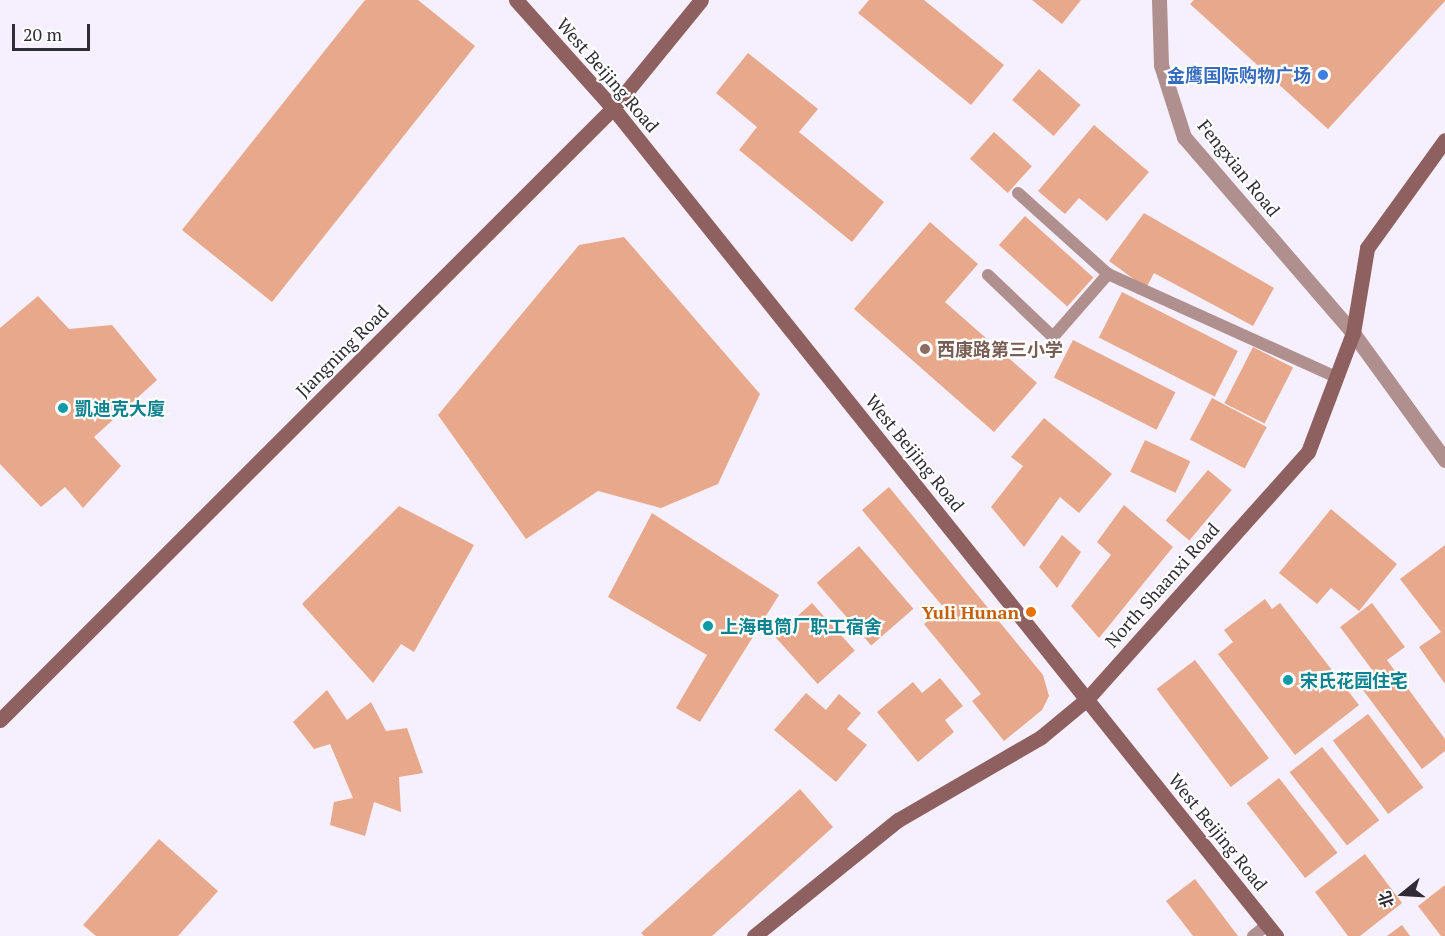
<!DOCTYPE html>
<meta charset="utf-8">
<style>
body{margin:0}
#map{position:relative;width:1445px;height:936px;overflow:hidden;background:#f5effe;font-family:"PT Serif","Noto Sans SC",serif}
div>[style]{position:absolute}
.building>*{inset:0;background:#e8a88b;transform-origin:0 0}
.service>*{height:12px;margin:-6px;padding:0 6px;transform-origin:6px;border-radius:6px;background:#b0908e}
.minor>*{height:15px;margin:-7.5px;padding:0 7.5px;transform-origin:7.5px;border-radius:7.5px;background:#b0908e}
.secondary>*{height:15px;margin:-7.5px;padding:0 7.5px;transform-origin:7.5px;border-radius:7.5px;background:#8e6160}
.dots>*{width:16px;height:16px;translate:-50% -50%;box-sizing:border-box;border:3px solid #fff;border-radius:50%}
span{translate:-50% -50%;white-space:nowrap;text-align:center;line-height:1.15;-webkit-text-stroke:4.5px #fff;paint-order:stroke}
.street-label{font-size:18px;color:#2f2c35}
.shop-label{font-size:18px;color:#366cbe;font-weight:700}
.right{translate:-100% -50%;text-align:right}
.education-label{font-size:18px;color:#785e54;font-weight:700}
.left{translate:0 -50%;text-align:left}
.culture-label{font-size:18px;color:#0d838f;font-weight:700}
.food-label{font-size:18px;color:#c56008;font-weight:700}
.north{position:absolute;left:1373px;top:864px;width:60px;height:60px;-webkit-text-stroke:4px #fff;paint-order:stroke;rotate:252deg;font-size:16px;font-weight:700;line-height:24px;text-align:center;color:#2f2c35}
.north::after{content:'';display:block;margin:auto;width:21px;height:27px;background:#2f2c35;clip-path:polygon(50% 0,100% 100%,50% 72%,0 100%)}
.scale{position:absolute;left:12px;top:24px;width:78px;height:27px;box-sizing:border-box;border:3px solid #2f2c35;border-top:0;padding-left:8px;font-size:18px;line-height:21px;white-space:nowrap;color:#2f2c35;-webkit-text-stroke:4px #fff;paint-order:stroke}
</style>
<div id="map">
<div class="building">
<i style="clip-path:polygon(365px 0,418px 0,475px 46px,272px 302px,182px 230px)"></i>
<i style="clip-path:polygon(869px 0,924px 0,1004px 65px,971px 105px,858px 13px)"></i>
<i style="clip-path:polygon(1032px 0,1081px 0,1062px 24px)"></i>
<i style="clip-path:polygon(1194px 0,1445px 0,1445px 1px,1328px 129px,1190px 4px)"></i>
<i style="clip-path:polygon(748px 53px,818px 109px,799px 132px,884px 202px,852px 242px,739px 150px,757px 127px,716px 93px)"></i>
<i style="left:1039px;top:69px;width:55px;height:41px;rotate:41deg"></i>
<i style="clip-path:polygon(1094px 125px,1149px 172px,1107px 221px,1079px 198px,1065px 214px,1038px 191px)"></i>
<i style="left:994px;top:132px;width:51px;height:36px;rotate:42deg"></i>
<i style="clip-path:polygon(1144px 213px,1274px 288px,1253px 326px,1154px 273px,1146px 288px,1109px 261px)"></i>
<i style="left:1025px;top:216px;width:92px;height:39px;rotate:42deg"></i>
<i style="clip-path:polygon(930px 222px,978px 264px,945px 302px,1037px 383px,994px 432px,854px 309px)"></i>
<i style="clip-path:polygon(624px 237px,760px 394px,718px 484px,661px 508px,598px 491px,526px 539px,438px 415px,579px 245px)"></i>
<i style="left:1122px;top:292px;width:130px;height:51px;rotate:27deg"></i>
<i style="clip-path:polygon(38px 296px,69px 329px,112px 325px,157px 380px,94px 437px,121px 466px,83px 508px,65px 487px,41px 507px,0 464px,0 328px)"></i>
<i style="left:1073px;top:340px;width:115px;height:42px;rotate:27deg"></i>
<i style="left:1253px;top:347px;width:45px;height:63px;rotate:27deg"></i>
<i style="left:1212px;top:398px;width:62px;height:47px;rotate:28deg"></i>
<i style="clip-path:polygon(1044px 418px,1112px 474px,1079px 513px,1060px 497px,1024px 547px,991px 507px,1023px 466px,1011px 457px)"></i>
<i style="left:1145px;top:440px;width:50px;height:35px;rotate:25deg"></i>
<i style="left:1208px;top:470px;width:31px;height:66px;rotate:40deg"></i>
<i style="clip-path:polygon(889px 487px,1043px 675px,1049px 696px,1042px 710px,1004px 741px,972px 701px,981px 694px,924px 624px,944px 608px,862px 510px)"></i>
<i style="clip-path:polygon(1124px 505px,1173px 547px,1099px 638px,1071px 606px,1111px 555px,1097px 542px)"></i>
<i style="clip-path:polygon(399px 506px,474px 545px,414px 652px,401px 644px,373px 683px,302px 604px)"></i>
<i style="clip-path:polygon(1331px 509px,1397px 564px,1359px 611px,1331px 588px,1317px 604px,1279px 573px)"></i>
<i style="clip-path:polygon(652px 513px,779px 595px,700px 722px,676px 708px,707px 655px,608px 597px)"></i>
<i style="clip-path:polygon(1062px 535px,1081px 552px,1057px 588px,1039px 567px)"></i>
<i style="clip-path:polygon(1445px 545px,1445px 684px,1419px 647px,1441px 632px,1400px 579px)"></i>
<i style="left:859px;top:546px;width:83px;height:56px;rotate:49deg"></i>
<i style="clip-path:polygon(1265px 599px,1272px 609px,1280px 603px,1359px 705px,1295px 755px,1218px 654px,1233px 642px,1224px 630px)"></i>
<i style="left:812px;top:603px;width:64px;height:50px;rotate:48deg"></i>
<i style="clip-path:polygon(1372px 603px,1405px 647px,1387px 660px,1445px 739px,1445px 751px,1422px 769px,1357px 682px,1373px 671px,1340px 627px)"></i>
<i style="left:1195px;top:660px;width:123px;height:48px;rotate:53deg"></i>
<i style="clip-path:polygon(940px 678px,963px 706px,945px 720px,954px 732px,918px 762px,877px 712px,913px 682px,922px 693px)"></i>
<i style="clip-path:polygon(327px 690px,347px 720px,371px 702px,386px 731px,407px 728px,423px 773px,399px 777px,401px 812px,374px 802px,365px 836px,330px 825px,334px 802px,353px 798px,330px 744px,314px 749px,293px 722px)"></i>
<i style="clip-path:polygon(806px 693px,826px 710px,839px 694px,861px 713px,847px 729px,867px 745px,836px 782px,774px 730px)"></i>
<i style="left:1368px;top:714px;width:92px;height:44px;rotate:53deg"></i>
<i style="left:1322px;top:747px;width:93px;height:41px;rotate:52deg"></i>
<i style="left:1279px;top:778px;width:95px;height:41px;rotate:52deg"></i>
<i style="clip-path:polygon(800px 789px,833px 827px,712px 936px,644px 936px,641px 933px)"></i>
<i style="clip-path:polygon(159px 839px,218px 891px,178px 936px,96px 936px,83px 925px)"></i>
<i style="clip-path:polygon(1365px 854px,1402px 903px,1360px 936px,1348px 936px,1315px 892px)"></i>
<i style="clip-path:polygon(1195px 879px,1238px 936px,1193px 936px,1166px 901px)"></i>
<i style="clip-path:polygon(1445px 885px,1445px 936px,1441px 936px,1418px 906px)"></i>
<i style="clip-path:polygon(1402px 925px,1410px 936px,1387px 936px)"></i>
</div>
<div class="service">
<i style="left:1018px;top:193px;width:121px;rotate:42deg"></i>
<i style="left:1108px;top:274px;width:252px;rotate:24.3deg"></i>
<i style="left:988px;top:275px;width:90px;rotate:43.6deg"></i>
<i style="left:1053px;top:337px;width:84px;rotate:-48.9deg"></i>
<i style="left:1253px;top:936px;width:18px;rotate:-38deg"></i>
</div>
<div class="minor">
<i style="left:1159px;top:0;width:65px;rotate:88.2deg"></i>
<i style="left:1161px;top:65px;width:76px;rotate:72.3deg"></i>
<i style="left:1184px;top:137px;width:259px;rotate:49.2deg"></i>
<i style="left:1353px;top:333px;width:157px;rotate:54.1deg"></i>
</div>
<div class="secondary">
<i style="left:516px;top:0;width:145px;rotate:48.1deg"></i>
<i style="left:613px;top:108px;width:1061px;rotate:51.31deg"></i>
<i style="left:0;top:720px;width:866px;rotate:-44.95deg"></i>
<i style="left:613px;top:108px;width:139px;rotate:-50.8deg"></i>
<i style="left:754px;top:936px;width:185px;rotate:-38.9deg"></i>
<i style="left:898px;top:820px;width:165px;rotate:-30.1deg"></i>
<i style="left:1041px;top:737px;width:60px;rotate:-39.6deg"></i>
<i style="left:1087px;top:699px;width:331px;rotate:-48.2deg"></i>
<i style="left:1308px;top:452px;width:127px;rotate:-69.3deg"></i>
<i style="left:1353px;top:333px;width:86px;rotate:-80.6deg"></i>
<i style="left:1367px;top:248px;width:133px;rotate:-54.2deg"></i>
</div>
<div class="dots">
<i style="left:1323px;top:75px;background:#3f7fe0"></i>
<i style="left:925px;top:349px;background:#8d6e63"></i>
<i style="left:63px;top:408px;background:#0f9aa8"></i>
<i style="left:1031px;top:612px;background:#e8710a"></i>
<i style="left:708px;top:626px;background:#0f9aa8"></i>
<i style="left:1288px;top:680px;background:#0f9aa8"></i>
</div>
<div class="street-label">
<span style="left:608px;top:75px;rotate:49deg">West Beijing Road</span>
<span style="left:1239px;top:168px;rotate:51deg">Fengxian Road</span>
<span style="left:342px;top:351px;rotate:-45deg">Jiangning Road</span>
<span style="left:915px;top:453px;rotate:51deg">West Beijing Road</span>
<span style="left:1162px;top:585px;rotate:-48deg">North Shaanxi Road</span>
<span style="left:1218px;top:832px;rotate:51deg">West Beijing Road</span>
</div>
<div class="shop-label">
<span class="right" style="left:1311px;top:75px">金鹰国际购物广场</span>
</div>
<div class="education-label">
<span class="left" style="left:937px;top:349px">西康路第三小学</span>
</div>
<div class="culture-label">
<span class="left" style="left:75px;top:408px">凱迪克大廈</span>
<span class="left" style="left:720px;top:626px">上海电筒厂职工宿舍</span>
<span class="left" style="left:1300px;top:680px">宋氏花园住宅</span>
</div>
<div class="food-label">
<span class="right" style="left:1019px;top:612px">Yuli Hunan</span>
</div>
<div class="north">北</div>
<div class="scale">20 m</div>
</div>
